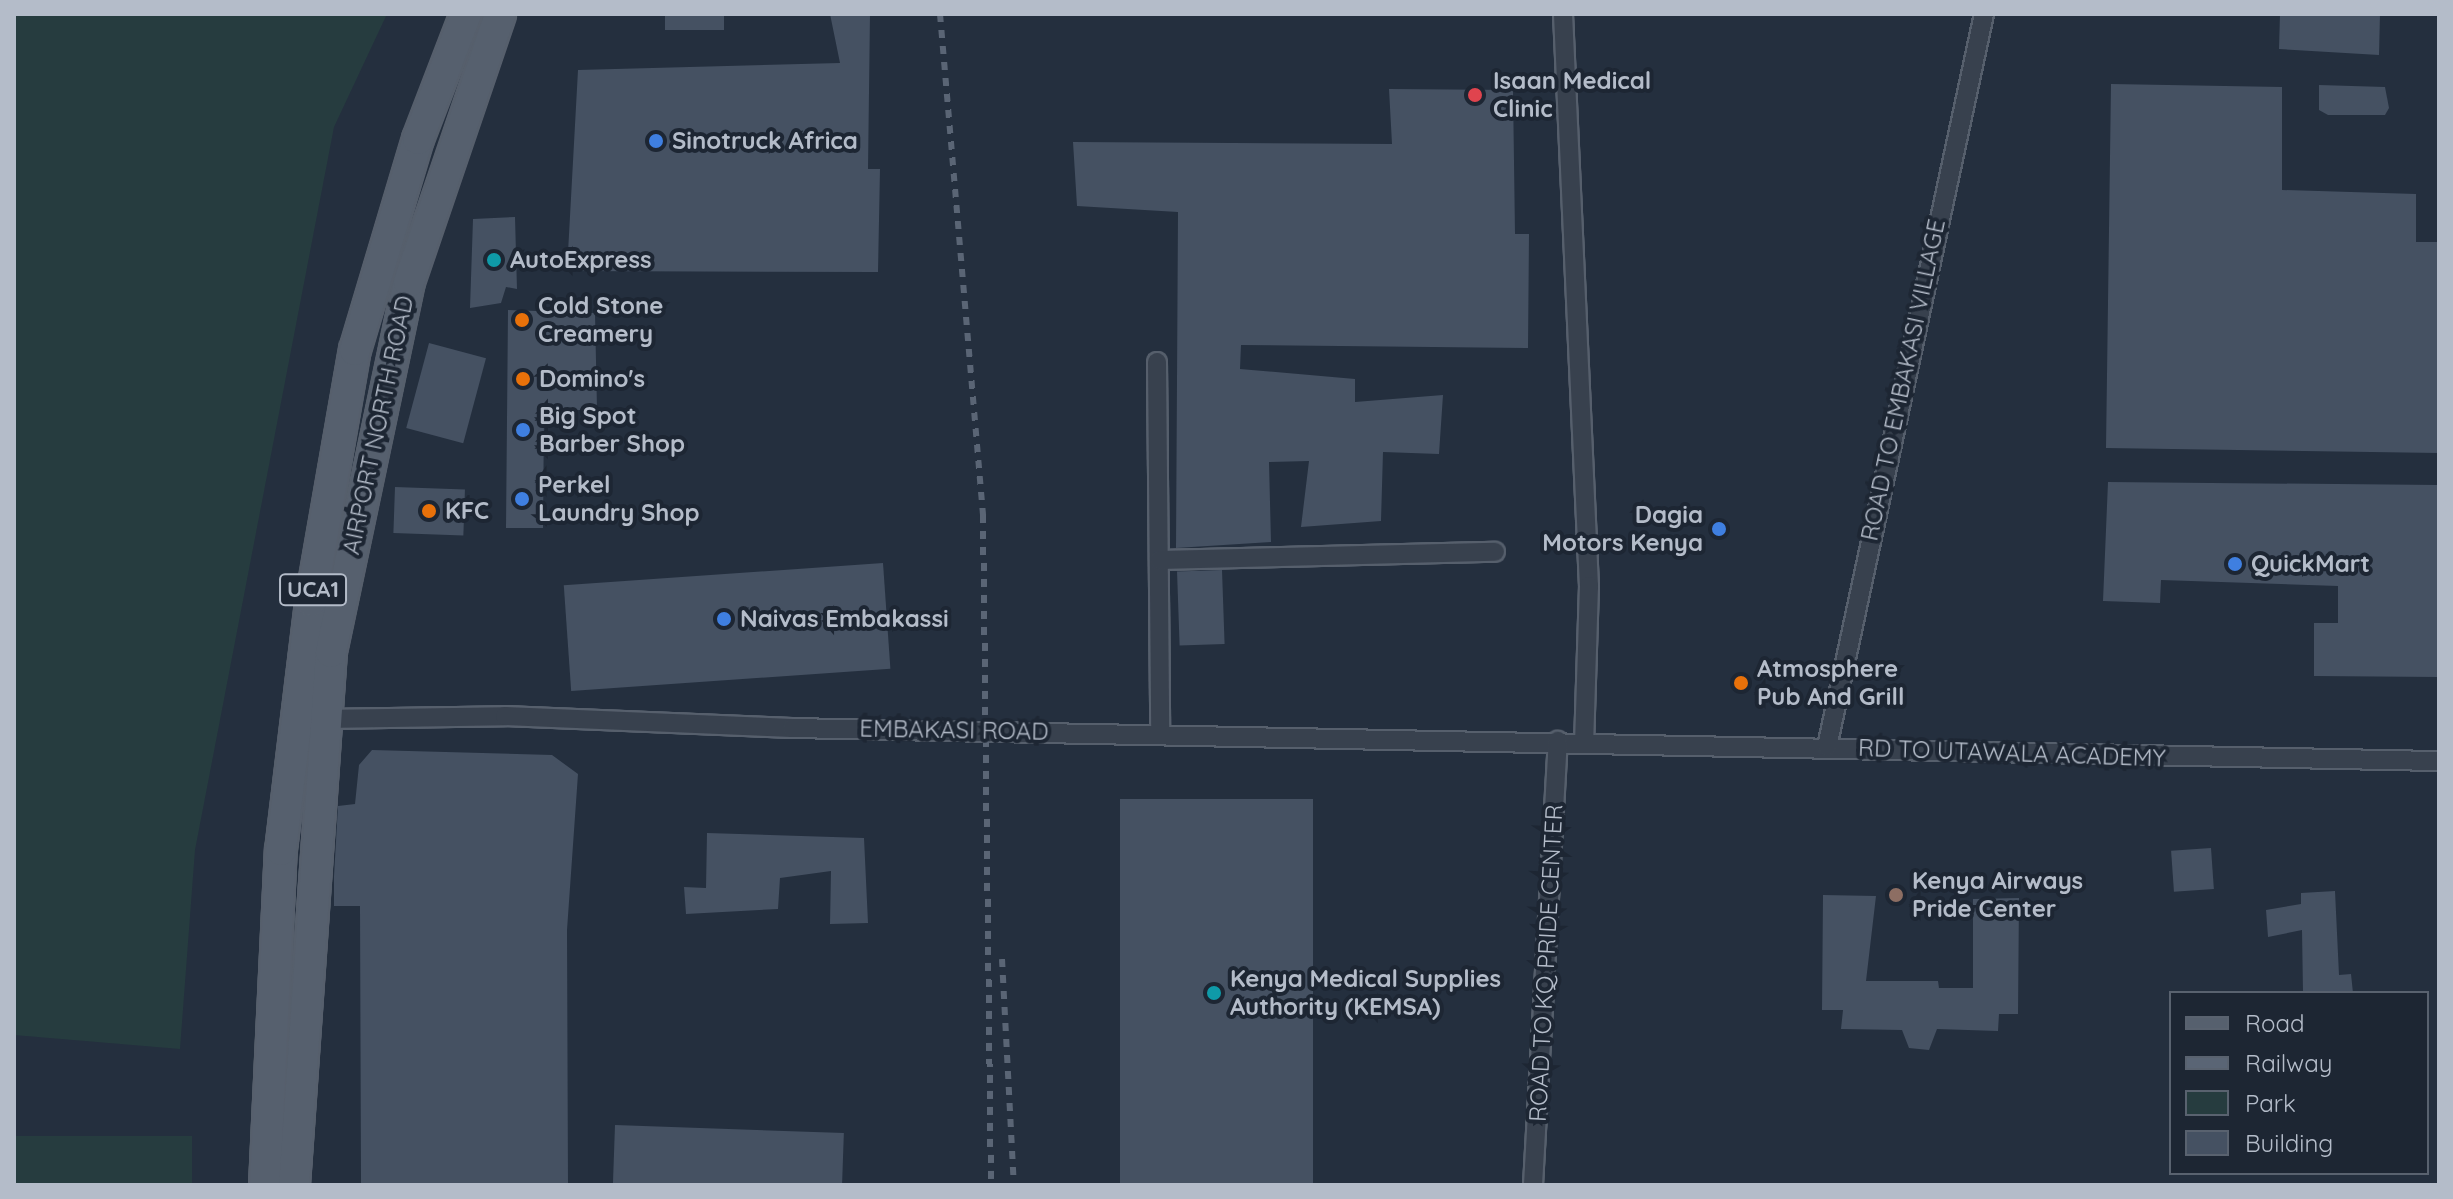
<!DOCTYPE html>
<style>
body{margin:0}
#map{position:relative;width:2453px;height:1199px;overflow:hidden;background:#242f3e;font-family:Quicksand,sans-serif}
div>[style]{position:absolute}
.green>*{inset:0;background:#263c3f;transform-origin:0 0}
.building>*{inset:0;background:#455162;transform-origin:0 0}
.roads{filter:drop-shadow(2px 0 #565f6c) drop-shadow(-2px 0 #565f6c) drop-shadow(0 2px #565f6c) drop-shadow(0 -2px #565f6c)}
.street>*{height:18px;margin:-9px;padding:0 9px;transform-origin:9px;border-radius:9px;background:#38414e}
.primary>*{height:30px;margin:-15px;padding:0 15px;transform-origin:15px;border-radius:15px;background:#56606e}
.rail>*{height:6px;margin-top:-3px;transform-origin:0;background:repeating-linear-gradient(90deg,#5a6575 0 8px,transparent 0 16px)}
.dots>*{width:22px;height:22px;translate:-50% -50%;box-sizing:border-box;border:4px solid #1d2633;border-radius:50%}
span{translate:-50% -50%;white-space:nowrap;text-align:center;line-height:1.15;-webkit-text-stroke:8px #1d2633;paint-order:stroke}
.shield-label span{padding:2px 6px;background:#1d2633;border:2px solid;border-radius:6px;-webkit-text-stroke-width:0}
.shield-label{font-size:22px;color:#b4bcc9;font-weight:700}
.poi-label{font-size:24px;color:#b4bcc9;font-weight:700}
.left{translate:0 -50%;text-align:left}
.right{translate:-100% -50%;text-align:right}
.street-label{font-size:24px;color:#b4bcc9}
.frame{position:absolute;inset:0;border:16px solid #b4bcc9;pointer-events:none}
.legend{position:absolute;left:2169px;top:991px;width:260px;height:184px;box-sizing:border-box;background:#1d2633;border:2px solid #59626f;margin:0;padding:10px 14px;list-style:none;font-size:24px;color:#b4bcc9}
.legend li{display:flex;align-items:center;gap:16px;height:40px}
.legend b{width:40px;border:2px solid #59626f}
</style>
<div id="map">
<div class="green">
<i style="clip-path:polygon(14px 14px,387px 14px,334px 127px,195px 850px,180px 1049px,14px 1035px)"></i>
<i style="left:14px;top:1136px;width:178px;height:49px"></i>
</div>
<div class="building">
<i style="left:665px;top:14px;width:59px;height:16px"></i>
<i style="clip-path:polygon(830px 14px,870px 14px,868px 169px,880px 169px,878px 272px,567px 271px,578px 70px,840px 63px)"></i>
<i style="clip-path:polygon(2280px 14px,2380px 14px,2379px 55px,2279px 49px)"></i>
<i style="clip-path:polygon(2111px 84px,2282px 87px,2282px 190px,2416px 194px,2416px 242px,2439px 242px,2439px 453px,2106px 448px)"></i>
<i style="clip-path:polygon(2319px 85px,2385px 87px,2389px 108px,2385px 115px,2328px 115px,2319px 110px)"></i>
<i style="clip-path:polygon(1389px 89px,1513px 90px,1515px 234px,1529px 234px,1528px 348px,1241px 345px,1240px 369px,1355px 379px,1355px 402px,1443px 395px,1439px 454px,1383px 452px,1381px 521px,1301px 527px,1309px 461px,1269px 462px,1271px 542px,1176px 548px,1178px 212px,1077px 206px,1073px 142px,1392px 144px)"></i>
<i style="clip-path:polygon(515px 217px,517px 289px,506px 287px,501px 303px,470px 308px,473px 219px)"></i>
<i style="clip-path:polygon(508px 310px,595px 313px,597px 409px,544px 412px,543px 528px,506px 528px)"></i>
<i style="left:429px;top:343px;width:59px;height:88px;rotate:15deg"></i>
<i style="clip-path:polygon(2108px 482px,2439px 485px,2439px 677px,2314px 676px,2314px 623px,2338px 623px,2338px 586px,2161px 580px,2160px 603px,2103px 601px)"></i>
<i style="left:395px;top:487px;width:70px;height:46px;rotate:2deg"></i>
<i style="left:883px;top:563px;width:106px;height:320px;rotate:86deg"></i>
<i style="left:1222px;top:570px;width:74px;height:45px;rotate:88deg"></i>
<i style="clip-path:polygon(372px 750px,552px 755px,578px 774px,567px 930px,568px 1185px,361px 1185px,360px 906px,334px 906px,334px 876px,338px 806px,355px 804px,359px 765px)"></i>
<i style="left:1120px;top:799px;width:193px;height:386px"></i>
<i style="clip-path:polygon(707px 833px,864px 838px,868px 923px,830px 924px,831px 871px,780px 878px,778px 909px,686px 914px,684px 887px,706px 888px)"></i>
<i style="left:2211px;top:848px;width:41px;height:40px;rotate:86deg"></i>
<i style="clip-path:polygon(2335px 891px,2339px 975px,2351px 974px,2353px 993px,2303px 993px,2302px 930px,2268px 937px,2266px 910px,2301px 904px,2301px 893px)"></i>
<i style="clip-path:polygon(1823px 895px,1876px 896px,1866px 981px,1938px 981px,1939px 988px,1973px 988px,1973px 899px,2019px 898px,2018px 1014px,1999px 1014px,1998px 1031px,1937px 1029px,1929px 1050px,1909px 1048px,1902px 1030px,1841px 1029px,1843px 1010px,1822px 1010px)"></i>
<i style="left:615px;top:1125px;width:229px;height:60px;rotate:2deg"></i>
</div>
<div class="roads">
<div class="street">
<i style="left:1563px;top:14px;width:573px;rotate:87.4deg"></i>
<i style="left:1589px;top:586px;width:157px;rotate:91.8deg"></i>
<i style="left:1157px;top:362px;width:372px;rotate:89.5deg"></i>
<i style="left:1159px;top:560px;width:336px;rotate:-1.4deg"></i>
<i style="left:323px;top:719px;width:182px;rotate:-0.9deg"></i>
<i style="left:505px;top:716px;width:287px;rotate:2.4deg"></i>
<i style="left:792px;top:728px;width:1647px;rotate:1.15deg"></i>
<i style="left:1827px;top:747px;width:750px;rotate:-77.91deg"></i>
<i style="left:1533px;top:1185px;width:445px;rotate:-86.8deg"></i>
</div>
<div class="primary">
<i style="left:265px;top:1185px;width:335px;rotate:-87.3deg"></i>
<i style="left:281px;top:850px;width:251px;rotate:-83.1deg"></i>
<i style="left:311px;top:601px;width:255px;rotate:-80.1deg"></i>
<i style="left:355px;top:350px;width:220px;rotate:-73.4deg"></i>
<i style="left:418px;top:139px;width:134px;rotate:-69deg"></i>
<i style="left:294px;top:1185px;width:534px;rotate:-86.03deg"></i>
<i style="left:331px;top:652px;width:378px;rotate:-78.1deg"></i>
<i style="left:409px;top:282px;width:283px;rotate:-71.2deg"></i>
</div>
</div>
<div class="rail">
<i style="left:940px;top:14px;width:503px;rotate:85.09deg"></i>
<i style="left:983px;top:515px;width:670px;rotate:89.32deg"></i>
<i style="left:1002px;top:959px;width:226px;rotate:87deg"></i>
</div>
<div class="dots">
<i style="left:1475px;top:95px;background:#e0444e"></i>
<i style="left:656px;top:141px;background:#3f7fe0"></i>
<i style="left:494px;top:260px;background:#0f9aa8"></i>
<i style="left:522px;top:320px;background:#e8710a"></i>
<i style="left:523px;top:379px;background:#e8710a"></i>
<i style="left:523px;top:430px;background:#3f7fe0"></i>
<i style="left:522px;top:499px;background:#3f7fe0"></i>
<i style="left:429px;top:511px;background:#e8710a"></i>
<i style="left:1719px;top:529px;background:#3f7fe0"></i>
<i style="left:2235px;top:564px;background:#3f7fe0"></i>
<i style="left:724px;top:619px;background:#3f7fe0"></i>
<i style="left:1741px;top:683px;background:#e8710a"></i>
<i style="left:1896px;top:895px;background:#8d6e63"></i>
<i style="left:1214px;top:993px;background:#0f9aa8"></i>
</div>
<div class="shield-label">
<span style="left:313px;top:590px">UCA1</span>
</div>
<div class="poi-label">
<span class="left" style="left:1493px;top:95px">Isaan Medical<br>Clinic</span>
<span class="left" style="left:672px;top:141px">Sinotruck Africa</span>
<span class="left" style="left:510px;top:260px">AutoExpress</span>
<span class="left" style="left:538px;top:320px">Cold Stone<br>Creamery</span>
<span class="left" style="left:539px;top:379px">Domino's</span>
<span class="left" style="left:539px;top:430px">Big Spot<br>Barber Shop</span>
<span class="left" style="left:538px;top:499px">Perkel<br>Laundry Shop</span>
<span class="left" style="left:445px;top:511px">KFC</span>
<span class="right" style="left:1703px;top:529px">Dagia<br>Motors Kenya</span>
<span class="left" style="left:2251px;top:564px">QuickMart</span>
<span class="left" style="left:740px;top:619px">Naivas Embakassi</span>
<span class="left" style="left:1757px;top:683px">Atmosphere<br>Pub And Grill</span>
<span class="left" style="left:1912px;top:895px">Kenya Airways<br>Pride Center</span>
<span class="left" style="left:1230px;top:993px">Kenya Medical Supplies<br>Authority (KEMSA)</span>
</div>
<div class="street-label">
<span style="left:1903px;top:380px;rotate:-78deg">ROAD TO EMBAKASI VILLAGE</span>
<span style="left:378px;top:425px;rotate:-78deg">AIRPORT NORTH ROAD</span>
<span style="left:954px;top:730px;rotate:1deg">EMBAKASI ROAD</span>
<span style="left:2012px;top:753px;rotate:2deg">RD TO UTAWALA ACADEMY</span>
<span style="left:1546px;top:963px;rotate:-87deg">ROAD TO KQ PRIDE CENTER</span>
</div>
<div class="frame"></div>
<ul class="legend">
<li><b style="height:10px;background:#56606e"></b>Road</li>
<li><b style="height:10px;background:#5a6575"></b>Railway</li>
<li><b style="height:22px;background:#263c3f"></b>Park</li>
<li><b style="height:22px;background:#455162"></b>Building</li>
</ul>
</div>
